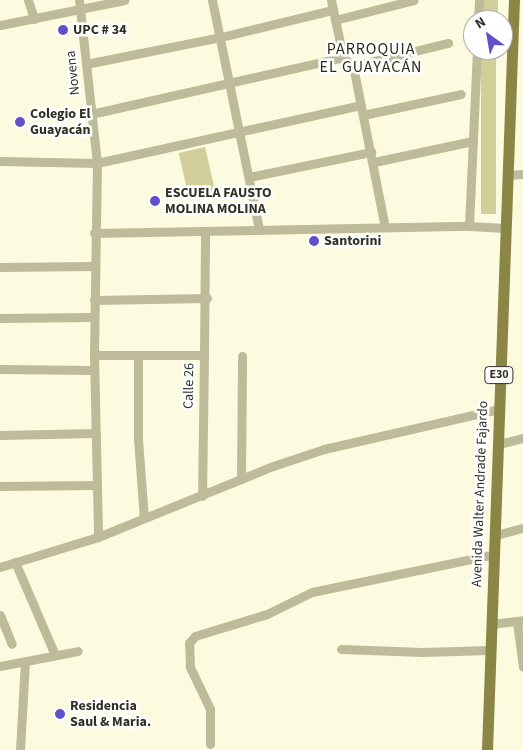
<!DOCTYPE html>
<meta charset="utf-8">
<style>
body{margin:0}
#map{position:relative;width:523px;height:750px;overflow:hidden;background:#fdfbdf;font-family:"Source Sans 3",sans-serif}
div>[style]{position:absolute}
.green>*{inset:0;background:#d1ce9a;transform-origin:0 0}
.minor>*{height:9px;margin:-4.5px;padding:0 4.5px;transform-origin:4.5px;border-radius:4.5px;background:#bdbb99}
.major>*{height:11px;margin:-5.5px;padding:0 5.5px;transform-origin:5.5px;border-radius:5.5px;background:#8b8645}
.dots>*{width:14px;height:14px;translate:-50% -50%;box-sizing:border-box;border:2px solid #fff;border-radius:50%}
span{translate:-50% -50%;white-space:nowrap;text-align:center;line-height:1.15;-webkit-text-stroke:5px #fff;paint-order:stroke}
.shield-label span{padding:1px 4px;background:#fff;border:1px solid;border-radius:4px;-webkit-text-stroke-width:0}
.shield-label{font-size:12px;color:#313026;font-weight:700}
.poi-label{font-size:14px;color:#313026;font-weight:700}
.left{translate:0 -50%;text-align:left}
.street-label{font-size:14px;color:#313026}
.quarter-label{font-size:16px;color:#2d2b15;letter-spacing:1px}
.north{position:absolute;left:463px;top:10px;width:50px;height:50px;box-sizing:border-box;background:#fff;border:1px solid #adaca8;border-radius:50%;rotate:328deg;font-size:14px;font-weight:700;line-height:20px;text-align:center;color:#313026}
.north::after{content:'';display:block;margin:auto;width:18px;height:22px;background:#6250c9;clip-path:polygon(50% 0,100% 100%,50% 72%,0 100%)}
</style>
<div id="map">
<div class="green">
<i style="left:483px;top:0;width:15px;height:20px"></i>
<i style="left:481px;top:50px;width:15px;height:164px"></i>
<i style="left:205px;top:147px;width:45px;height:27px;rotate:77deg"></i>
</div>
<div class="minor">
<i style="left:28px;top:0;width:20px;rotate:72deg"></i>
<i style="left:79px;top:0;width:164px;rotate:83.7deg"></i>
<i style="left:97px;top:163px;width:192px;rotate:90.9deg"></i>
<i style="left:94px;top:355px;width:182px;rotate:88.7deg"></i>
<i style="left:212px;top:0;width:234px;rotate:78.4deg"></i>
<i style="left:331px;top:0;width:58px;rotate:78.1deg"></i>
<i style="left:343px;top:57px;width:13px;rotate:42deg"></i>
<i style="left:353px;top:66px;width:164px;rotate:78.8deg"></i>
<i style="left:335px;top:20px;width:81px;rotate:-14.2deg"></i>
<i style="left:478px;top:20px;width:20px;rotate:-87deg"></i>
<i style="left:0;top:25px;width:127px;rotate:-11.3deg"></i>
<i style="left:86px;top:64px;width:138px;rotate:-11.3deg"></i>
<i style="left:221px;top:37px;width:115px;rotate:-13.6deg"></i>
<i style="left:353px;top:66px;width:98px;rotate:-13.6deg"></i>
<i style="left:91px;top:114px;width:258px;rotate:-12.7deg"></i>
<i style="left:363px;top:115px;width:100px;rotate:-12.1deg"></i>
<i style="left:0;top:161px;width:97px;rotate:1.2deg"></i>
<i style="left:97px;top:163px;width:270px;rotate:-12.4deg"></i>
<i style="left:374px;top:162px;width:101px;rotate:-12deg"></i>
<i style="left:507px;top:175px;width:16px;rotate:-4deg"></i>
<i style="left:249px;top:177px;width:125px;rotate:-11.6deg"></i>
<i style="left:469px;top:226px;width:176px;rotate:-87.4deg"></i>
<i style="left:94px;top:233px;width:375px;rotate:-1.1deg"></i>
<i style="left:469px;top:226px;width:36px;rotate:3deg"></i>
<i style="left:0;top:267px;width:94px;rotate:-0.6deg"></i>
<i style="left:94px;top:300px;width:113px;rotate:-1deg"></i>
<i style="left:0;top:318px;width:94px;rotate:-0.6deg"></i>
<i style="left:94px;top:355px;width:110px"></i>
<i style="left:204px;top:355px;width:141px;rotate:90.8deg"></i>
<i style="left:138px;top:355px;width:84px;rotate:90deg"></i>
<i style="left:138px;top:439px;width:79px;rotate:85.7deg"></i>
<i style="left:204px;top:355px;width:124px;rotate:-89.5deg"></i>
<i style="left:0;top:369px;width:94px;rotate:0.6deg"></i>
<i style="left:0;top:435px;width:96px;rotate:-1.2deg"></i>
<i style="left:499px;top:444px;width:25px;rotate:-14deg"></i>
<i style="left:241px;top:479px;width:123px;rotate:-89.5deg"></i>
<i style="left:0;top:486px;width:97px;rotate:-0.6deg"></i>
<i style="left:496px;top:535px;width:28px;rotate:-15deg"></i>
<i style="left:15px;top:562px;width:101px;rotate:66.7deg"></i>
<i style="left:0;top:567px;width:102px;rotate:-17deg"></i>
<i style="left:98px;top:537px;width:189px;rotate:-22.1deg"></i>
<i style="left:273px;top:466px;width:54px;rotate:-18.4deg"></i>
<i style="left:324px;top:449px;width:179px;rotate:-12.9deg"></i>
<i style="left:0;top:615px;width:31px;rotate:68deg"></i>
<i style="left:517px;top:622px;width:45px;rotate:82.4deg"></i>
<i style="left:491px;top:624px;width:32px;rotate:-7deg"></i>
<i style="left:341px;top:649px;width:81px;rotate:2.1deg"></i>
<i style="left:422px;top:652px;width:68px;rotate:-1.7deg"></i>
<i style="left:0;top:666px;width:79px;rotate:-10.9deg"></i>
<i style="left:210px;top:744px;width:35px;rotate:-90deg"></i>
<i style="left:210px;top:709px;width:47px;rotate:-115.5deg"></i>
<i style="left:190px;top:667px;width:24px;rotate:-92deg"></i>
<i style="left:189px;top:643px;width:9px;rotate:-49deg"></i>
<i style="left:195px;top:636px;width:75px;rotate:-17deg"></i>
<i style="left:267px;top:614px;width:50px;rotate:-26.1deg"></i>
<i style="left:312px;top:592px;width:187px;rotate:-11.7deg"></i>
<i style="left:20px;top:750px;width:89px;rotate:-86.8deg"></i>
</div>
<div class="major">
<i style="left:487px;top:750px;width:750px;rotate:-87.94deg"></i>
</div>
<div class="dots">
<i style="left:63px;top:30px;background:#6250c9"></i>
<i style="left:20px;top:122px;background:#6250c9"></i>
<i style="left:155px;top:201px;background:#6250c9"></i>
<i style="left:314px;top:241px;background:#6250c9"></i>
<i style="left:60px;top:714px;background:#6250c9"></i>
</div>
<div class="shield-label">
<span style="left:499px;top:375px">E30</span>
</div>
<div class="poi-label">
<span class="left" style="left:73px;top:30px">UPC # 34</span>
<span class="left" style="left:30px;top:122px">Colegio El<br>Guayacán</span>
<span class="left" style="left:165px;top:201px">ESCUELA FAUSTO<br>MOLINA MOLINA</span>
<span class="left" style="left:324px;top:241px">Santorini</span>
<span class="left" style="left:70px;top:714px">Residencia<br>Saul &amp; Maria.</span>
</div>
<div class="street-label">
<span style="left:73px;top:73px;rotate:-96deg">Novena</span>
<span style="left:189px;top:386px;rotate:-89deg">Calle 26</span>
<span style="left:480px;top:494px;rotate:-88deg">Avenida Walter Andrade Fajardo</span>
</div>
<div class="quarter-label">
<span style="left:371px;top:58px">PARROQUIA<br>EL GUAYACÁN</span>
</div>
<div class="north">N</div>
</div>
